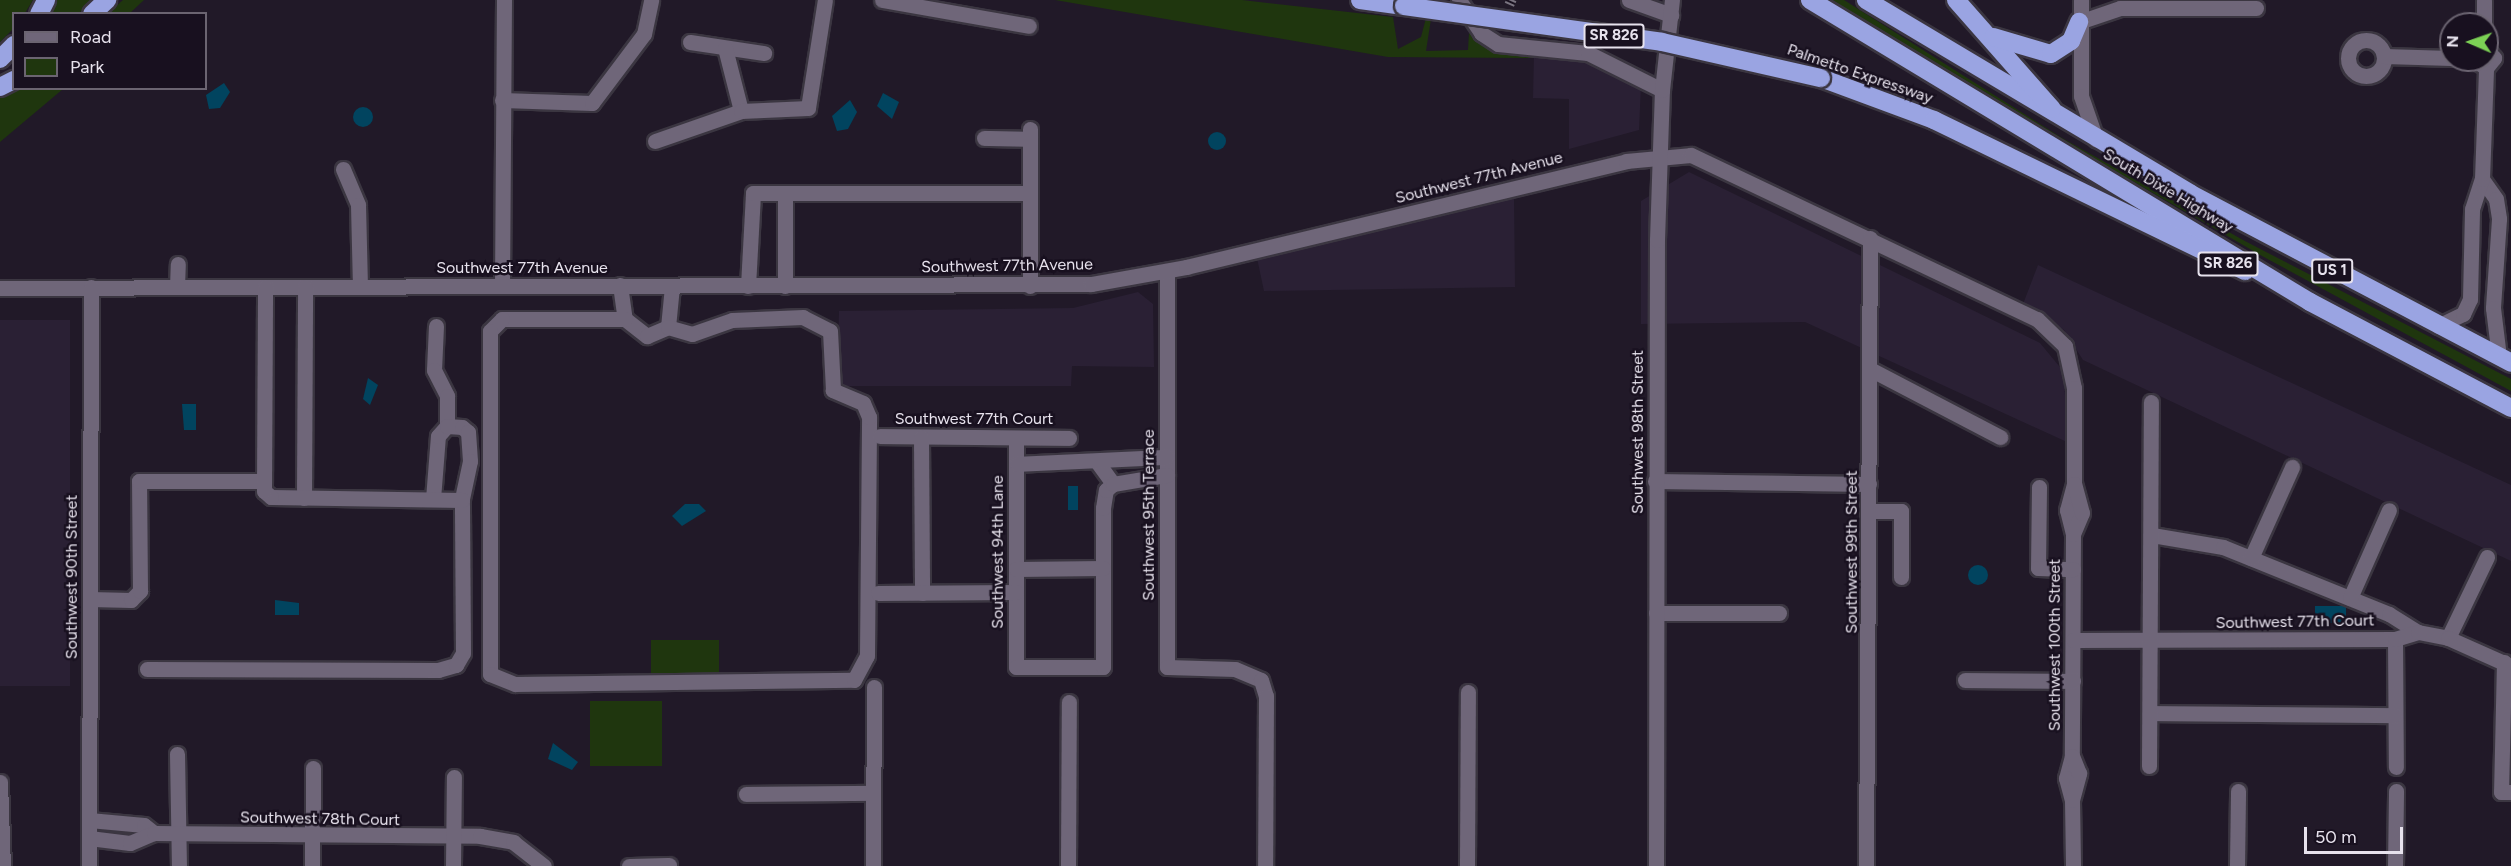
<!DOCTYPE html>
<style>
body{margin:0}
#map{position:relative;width:2511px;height:866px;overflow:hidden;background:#211928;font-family:Figtree,sans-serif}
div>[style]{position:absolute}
.built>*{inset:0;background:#2a2034;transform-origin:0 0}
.green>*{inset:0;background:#1f360e;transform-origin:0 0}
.water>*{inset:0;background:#01445f;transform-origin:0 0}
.round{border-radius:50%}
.roads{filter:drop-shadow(2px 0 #3b3641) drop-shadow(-2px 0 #3b3641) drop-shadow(0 2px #3b3641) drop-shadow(0 -2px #3b3641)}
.minor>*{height:15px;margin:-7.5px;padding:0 7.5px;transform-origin:7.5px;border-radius:7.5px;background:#6f6679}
.minor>.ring{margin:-7.5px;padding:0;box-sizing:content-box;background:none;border:15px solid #6f6679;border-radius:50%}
.highway>*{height:18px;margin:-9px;padding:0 9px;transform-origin:9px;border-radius:9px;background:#9aa4e2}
.rail>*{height:6px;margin-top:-3px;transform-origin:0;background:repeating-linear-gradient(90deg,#18101f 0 11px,#7a7481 0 22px);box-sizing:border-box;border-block:2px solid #7a7481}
.bridges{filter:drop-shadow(2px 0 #3b3641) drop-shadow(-2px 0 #3b3641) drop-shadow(0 2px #3b3641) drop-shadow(0 -2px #3b3641)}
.highway-bridge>*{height:18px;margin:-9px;padding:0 9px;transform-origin:9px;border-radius:9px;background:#9aa4e2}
span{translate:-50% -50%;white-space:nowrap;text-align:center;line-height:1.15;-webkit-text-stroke:5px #18101f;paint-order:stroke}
.shield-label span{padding:2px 4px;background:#18101f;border:2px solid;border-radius:4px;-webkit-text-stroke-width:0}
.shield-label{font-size:15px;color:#e7e2ed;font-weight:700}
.street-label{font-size:16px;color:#e7e2ed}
.legend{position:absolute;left:12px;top:12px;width:195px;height:78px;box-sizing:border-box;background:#18101f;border:2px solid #6b6471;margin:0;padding:8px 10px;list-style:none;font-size:18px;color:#e7e2ed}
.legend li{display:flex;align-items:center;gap:12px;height:30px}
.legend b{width:30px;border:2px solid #6b6471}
.north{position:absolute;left:2439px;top:12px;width:60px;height:60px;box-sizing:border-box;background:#18101f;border:2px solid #6b6471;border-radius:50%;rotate:272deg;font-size:16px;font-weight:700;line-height:24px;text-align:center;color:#e7e2ed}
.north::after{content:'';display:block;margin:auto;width:21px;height:27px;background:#7cd155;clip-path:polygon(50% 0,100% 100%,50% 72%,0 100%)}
.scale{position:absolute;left:2304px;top:827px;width:99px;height:27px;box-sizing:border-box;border:3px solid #e7e2ed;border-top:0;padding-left:8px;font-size:18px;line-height:21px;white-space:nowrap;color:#e7e2ed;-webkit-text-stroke:4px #18101f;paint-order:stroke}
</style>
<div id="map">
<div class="built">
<i style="clip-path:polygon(1534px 54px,1579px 57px,1641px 85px,1639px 130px,1569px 149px,1569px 99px,1533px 98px)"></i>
<i style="clip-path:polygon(1689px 172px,2040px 343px,2064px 372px,2067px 442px,1805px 322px,1641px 324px,1641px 201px)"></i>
<i style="clip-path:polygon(1514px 198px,1515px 287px,1264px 291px,1257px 258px)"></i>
<i style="clip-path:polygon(2038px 265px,2511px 485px,2511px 561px,2083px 360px,2064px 330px,2023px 304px)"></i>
<i style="clip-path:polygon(1138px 292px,1153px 304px,1154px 367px,1072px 366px,1071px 386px,837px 386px,839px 311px,1073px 308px)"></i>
<i style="left:0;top:320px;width:70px;height:366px"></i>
</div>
<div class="green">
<i style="clip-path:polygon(0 0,33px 0,25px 13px,14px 14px,13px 29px,0 42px)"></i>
<i style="clip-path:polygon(57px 0,93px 0,79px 13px,50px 13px)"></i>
<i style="clip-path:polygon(123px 0,144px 0,130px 13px,108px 13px)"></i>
<i style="clip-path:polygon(1055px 0,1242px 0,1393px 17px,1398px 49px,1421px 37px,1426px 18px,1431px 19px,1426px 51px,1468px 50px,1469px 33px,1497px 51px,1534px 54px,1534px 58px,1388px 57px)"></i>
<i style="clip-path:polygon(1832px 0,1844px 0,2062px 138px,2243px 240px,2511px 379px,2511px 391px,2262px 256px,2006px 108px)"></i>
<i style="clip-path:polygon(18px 89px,63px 89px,0 142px,0 98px)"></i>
<i style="left:651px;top:640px;width:68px;height:36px"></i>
<i style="left:590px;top:701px;width:72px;height:65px"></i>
</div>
<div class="water">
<i style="clip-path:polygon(224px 83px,230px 92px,220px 108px,209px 109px,206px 95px)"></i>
<i style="clip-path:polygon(883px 93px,899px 102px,892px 119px,877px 106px)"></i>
<i style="clip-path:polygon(850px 100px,857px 112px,848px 129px,837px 131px,832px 116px)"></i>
<i class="round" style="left:353px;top:107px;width:20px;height:20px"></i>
<i class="round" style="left:1208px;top:132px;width:18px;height:18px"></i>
<i style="clip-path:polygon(368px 378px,378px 385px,370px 405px,363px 399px)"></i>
<i style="clip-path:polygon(182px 404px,196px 404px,196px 430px,184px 430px)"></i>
<i style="left:1068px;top:486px;width:10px;height:24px"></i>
<i style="clip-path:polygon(685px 504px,699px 504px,706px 511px,682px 526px,672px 516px)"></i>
<i class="round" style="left:1968px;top:565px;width:20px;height:20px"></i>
<i style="clip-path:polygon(275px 600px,299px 603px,299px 615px,275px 615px)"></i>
<i style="left:2315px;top:606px;width:31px;height:17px"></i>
<i style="clip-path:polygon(553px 743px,578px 762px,572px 770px,548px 759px)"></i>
</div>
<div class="roads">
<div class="minor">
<i style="left:882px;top:0;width:149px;rotate:10deg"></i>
<i style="left:1459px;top:0;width:40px;rotate:56deg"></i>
<i style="left:1481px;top:33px;width:20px;rotate:33deg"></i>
<i style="left:1498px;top:44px;width:90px;rotate:5.7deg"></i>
<i style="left:1588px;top:53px;width:83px;rotate:26.6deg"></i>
<i style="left:1629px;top:0;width:45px;rotate:19.7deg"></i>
<i style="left:2081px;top:0;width:96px;rotate:90deg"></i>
<i style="left:2081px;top:96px;width:46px;rotate:70.8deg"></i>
<i style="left:2079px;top:22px;width:43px;rotate:-18.9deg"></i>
<i style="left:2120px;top:8px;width:136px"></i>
<i style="left:2484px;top:24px;width:24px;rotate:-90deg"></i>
<i class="ring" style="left:2348px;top:40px;width:21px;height:21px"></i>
<i style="left:690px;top:42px;width:75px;rotate:8.5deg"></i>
<i style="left:725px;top:48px;width:65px;rotate:75.7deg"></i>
<i style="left:2384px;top:56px;width:67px;rotate:1.7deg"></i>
<i style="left:2475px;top:60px;width:14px;rotate:36deg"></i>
<i style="left:2486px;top:68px;width:13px;rotate:-51deg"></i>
<i style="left:2494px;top:58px;width:11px;rotate:-128deg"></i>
<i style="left:502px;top:100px;width:90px;rotate:1.9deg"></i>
<i style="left:592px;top:103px;width:86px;rotate:-53deg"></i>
<i style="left:644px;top:34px;width:35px;rotate:-78deg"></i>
<i style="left:984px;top:138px;width:46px;rotate:1.2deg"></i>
<i style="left:655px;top:141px;width:91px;rotate:-19.2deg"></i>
<i style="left:741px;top:111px;width:67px;rotate:-2.6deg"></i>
<i style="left:808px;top:108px;width:109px;rotate:-81.1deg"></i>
<i style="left:343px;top:169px;width:39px;rotate:67deg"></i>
<i style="left:358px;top:205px;width:81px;rotate:88.6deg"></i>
<i style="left:2482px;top:179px;width:24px;rotate:55deg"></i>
<i style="left:2496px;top:199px;width:20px;rotate:81deg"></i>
<i style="left:2499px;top:219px;width:89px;rotate:93.9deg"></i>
<i style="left:2493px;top:308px;width:49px;rotate:83deg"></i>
<i style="left:1167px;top:271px;width:396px;rotate:90deg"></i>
<i style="left:1167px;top:667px;width:68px;rotate:1.7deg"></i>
<i style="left:1235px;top:669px;width:28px;rotate:23deg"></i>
<i style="left:1261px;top:680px;width:17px;rotate:73deg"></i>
<i style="left:1266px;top:696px;width:170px;rotate:90.3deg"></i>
<i style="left:620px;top:285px;width:34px;rotate:82deg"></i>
<i style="left:625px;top:319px;width:28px;rotate:38deg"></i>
<i style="left:647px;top:336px;width:23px;rotate:-23deg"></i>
<i style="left:668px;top:327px;width:41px;rotate:-84.4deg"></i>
<i style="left:502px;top:286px;width:286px;rotate:-89.6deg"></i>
<i style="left:748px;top:286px;width:93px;rotate:-86.9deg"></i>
<i style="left:753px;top:193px;width:277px"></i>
<i style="left:785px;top:286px;width:93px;rotate:-90deg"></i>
<i style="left:1030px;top:286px;width:157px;rotate:-90deg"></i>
<i style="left:177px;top:287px;width:23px;rotate:-88deg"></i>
<i style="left:0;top:288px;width:1091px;rotate:-0.21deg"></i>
<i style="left:1091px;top:284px;width:97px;rotate:-10.1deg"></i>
<i style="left:1186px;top:267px;width:453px;rotate:-13.5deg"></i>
<i style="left:1626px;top:161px;width:65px;rotate:-5.3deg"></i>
<i style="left:1691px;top:155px;width:383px;rotate:25.4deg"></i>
<i style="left:2037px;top:319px;width:39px;rotate:44deg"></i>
<i style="left:2065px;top:346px;width:43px;rotate:77.9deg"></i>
<i style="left:2074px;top:388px;width:96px;rotate:90deg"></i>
<i style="left:2074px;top:484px;width:27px;rotate:105deg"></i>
<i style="left:2067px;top:510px;width:25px;rotate:76deg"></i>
<i style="left:2073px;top:534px;width:222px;rotate:90.3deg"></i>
<i style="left:2072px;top:756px;width:23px;rotate:105deg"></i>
<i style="left:2066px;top:778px;width:23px;rotate:75deg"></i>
<i style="left:2072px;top:800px;width:66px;rotate:89.1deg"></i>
<i style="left:625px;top:319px;width:123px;rotate:180deg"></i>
<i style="left:502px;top:319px;width:17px;rotate:135deg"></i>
<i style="left:490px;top:331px;width:343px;rotate:90deg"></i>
<i style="left:490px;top:674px;width:27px;rotate:22deg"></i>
<i style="left:515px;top:684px;width:339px;rotate:-0.7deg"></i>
<i style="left:854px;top:680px;width:27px;rotate:-62deg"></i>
<i style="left:867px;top:656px;width:239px;rotate:-89.5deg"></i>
<i style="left:869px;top:417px;width:15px;rotate:-113deg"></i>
<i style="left:863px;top:403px;width:33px;rotate:-157deg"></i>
<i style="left:833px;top:390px;width:59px;rotate:-92.9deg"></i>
<i style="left:830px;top:331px;width:30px;rotate:-153deg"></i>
<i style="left:803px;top:317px;width:71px;rotate:177.6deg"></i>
<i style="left:732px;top:320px;width:42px;rotate:160.7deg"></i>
<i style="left:692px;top:334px;width:25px;rotate:-164deg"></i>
<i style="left:436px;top:326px;width:44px;rotate:92.6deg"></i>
<i style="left:434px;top:370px;width:29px;rotate:63deg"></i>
<i style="left:447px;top:396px;width:30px;rotate:90deg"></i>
<i style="left:2438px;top:326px;width:28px;rotate:-26deg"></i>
<i style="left:2463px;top:314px;width:17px;rotate:-65deg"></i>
<i style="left:2470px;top:299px;width:90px;rotate:-88.7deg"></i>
<i style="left:2472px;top:209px;width:32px;rotate:-72deg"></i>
<i style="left:2482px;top:179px;width:111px;rotate:-87.9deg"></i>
<i style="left:1870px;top:369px;width:147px;rotate:27.6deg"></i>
<i style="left:880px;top:436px;width:189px;rotate:0.6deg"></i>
<i style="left:921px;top:437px;width:156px;rotate:89.6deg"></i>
<i style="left:1016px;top:438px;width:229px;rotate:90deg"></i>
<i style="left:1016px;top:667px;width:87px"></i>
<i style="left:1103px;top:667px;width:159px;rotate:-90deg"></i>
<i style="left:1103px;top:508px;width:18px;rotate:-81deg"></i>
<i style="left:1106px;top:490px;width:9px;rotate:-41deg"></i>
<i style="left:1098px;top:463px;width:26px;rotate:54deg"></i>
<i style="left:1113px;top:484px;width:55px;rotate:-9.5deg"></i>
<i style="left:1017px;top:464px;width:150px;rotate:-2.7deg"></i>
<i style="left:1655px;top:481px;width:214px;rotate:0.8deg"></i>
<i style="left:2039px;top:487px;width:81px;rotate:90.7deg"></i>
<i style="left:2038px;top:568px;width:35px;rotate:2deg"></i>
<i style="left:304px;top:498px;width:211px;rotate:-89.7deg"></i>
<i style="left:433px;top:499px;width:63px;rotate:-85.5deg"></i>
<i style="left:438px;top:436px;width:13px;rotate:-48deg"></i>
<i style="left:447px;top:426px;width:15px;rotate:4deg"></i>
<i style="left:462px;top:427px;width:8px;rotate:40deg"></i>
<i style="left:468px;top:432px;width:29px;rotate:86deg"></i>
<i style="left:470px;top:461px;width:40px;rotate:102deg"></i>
<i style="left:1869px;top:511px;width:32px"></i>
<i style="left:1901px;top:511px;width:66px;rotate:90deg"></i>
<i style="left:2073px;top:534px;width:23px;rotate:-67deg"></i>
<i style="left:2082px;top:513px;width:30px;rotate:-105deg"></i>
<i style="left:2152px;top:535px;width:72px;rotate:9.6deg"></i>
<i style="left:2223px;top:547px;width:179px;rotate:22deg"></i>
<i style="left:2389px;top:614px;width:34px;rotate:32deg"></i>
<i style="left:2251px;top:558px;width:100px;rotate:-65.7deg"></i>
<i style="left:1016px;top:569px;width:87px;rotate:-0.7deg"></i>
<i style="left:878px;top:593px;width:138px;rotate:-0.4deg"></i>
<i style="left:2350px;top:598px;width:96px;rotate:-66.1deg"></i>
<i style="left:90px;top:599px;width:41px;rotate:1.4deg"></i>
<i style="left:131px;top:600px;width:13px;rotate:-45deg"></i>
<i style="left:140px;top:591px;width:110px;rotate:-90.5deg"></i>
<i style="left:139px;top:481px;width:124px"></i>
<i style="left:1656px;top:613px;width:123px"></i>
<i style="left:2448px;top:638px;width:90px;rotate:-64.3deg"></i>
<i style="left:2395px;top:639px;width:128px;rotate:89.6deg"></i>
<i style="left:2073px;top:640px;width:322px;rotate:-0.2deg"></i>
<i style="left:2395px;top:639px;width:24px;rotate:-17deg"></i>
<i style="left:2418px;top:632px;width:31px;rotate:11deg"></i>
<i style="left:2448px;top:638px;width:69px;rotate:24deg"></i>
<i style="left:2504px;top:662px;width:130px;rotate:91.3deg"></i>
<i style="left:2501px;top:792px;width:10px"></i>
<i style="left:147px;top:669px;width:291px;rotate:0.2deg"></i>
<i style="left:438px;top:670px;width:19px;rotate:-16deg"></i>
<i style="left:456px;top:665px;width:14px;rotate:-60deg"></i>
<i style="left:463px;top:653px;width:153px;rotate:-90.4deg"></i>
<i style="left:462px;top:500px;width:191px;rotate:-179.1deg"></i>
<i style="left:271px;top:497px;width:9px;rotate:-139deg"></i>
<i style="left:264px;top:491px;width:204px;rotate:-89.7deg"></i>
<i style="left:1965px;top:680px;width:108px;rotate:0.5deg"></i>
<i style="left:2150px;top:713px;width:245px;rotate:0.5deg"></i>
<i style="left:177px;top:754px;width:112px;rotate:89deg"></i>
<i style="left:2149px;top:766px;width:364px;rotate:-89.7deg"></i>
<i style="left:0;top:782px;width:84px;rotate:88deg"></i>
<i style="left:746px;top:794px;width:127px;rotate:-0.5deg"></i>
<i style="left:2072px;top:800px;width:28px;rotate:-75deg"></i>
<i style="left:2079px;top:773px;width:18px;rotate:-112deg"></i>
<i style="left:89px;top:820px;width:55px;rotate:5.2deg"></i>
<i style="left:144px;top:825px;width:13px;rotate:39deg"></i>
<i style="left:89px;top:838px;width:41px;rotate:7deg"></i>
<i style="left:130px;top:843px;width:26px;rotate:-23deg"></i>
<i style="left:154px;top:833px;width:326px;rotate:0.5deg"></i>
<i style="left:480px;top:836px;width:34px;rotate:10deg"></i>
<i style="left:513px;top:842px;width:39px;rotate:38deg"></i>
<i style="left:89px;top:866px;width:579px;rotate:-89.8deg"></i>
<i style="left:312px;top:866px;width:98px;rotate:-89.4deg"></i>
<i style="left:453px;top:866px;width:89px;rotate:-89.4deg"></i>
<i style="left:629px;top:866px;width:40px;rotate:-1.4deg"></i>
<i style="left:873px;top:866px;width:179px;rotate:-89.7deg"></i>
<i style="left:1068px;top:866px;width:164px;rotate:-89.7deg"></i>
<i style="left:1467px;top:866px;width:174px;rotate:-89.7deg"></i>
<i style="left:1656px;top:866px;width:626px;rotate:-89.91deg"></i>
<i style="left:1657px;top:240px;width:150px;rotate:-88.1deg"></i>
<i style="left:1662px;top:90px;width:91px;rotate:-83.7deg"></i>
<i style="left:1866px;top:866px;width:628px;rotate:-89.64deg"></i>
<i style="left:2237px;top:866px;width:75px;rotate:-89.2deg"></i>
<i style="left:2395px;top:866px;width:75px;rotate:-89.2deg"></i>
</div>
<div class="highway">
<i style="left:1360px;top:0;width:44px;rotate:7.8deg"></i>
<i style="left:1810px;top:0;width:584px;rotate:31.13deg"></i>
<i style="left:2310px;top:302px;width:227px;rotate:27.8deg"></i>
<i style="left:1866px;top:0;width:378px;rotate:30.8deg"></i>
<i style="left:2191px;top:194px;width:362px;rotate:27.8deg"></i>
<i style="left:1956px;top:0;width:145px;rotate:48.6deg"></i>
<i style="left:39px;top:14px;width:16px;rotate:-63deg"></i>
<i style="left:92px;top:14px;width:21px;rotate:-43deg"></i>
<i style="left:1993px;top:37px;width:60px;rotate:16.3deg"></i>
<i style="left:2051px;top:54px;width:24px;rotate:-33deg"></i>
<i style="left:2071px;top:41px;width:21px;rotate:-67deg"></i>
<i style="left:0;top:59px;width:20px;rotate:-45deg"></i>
<i style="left:1821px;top:78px;width:121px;rotate:20.4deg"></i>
<i style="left:1934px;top:120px;width:346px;rotate:25.9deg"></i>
<i style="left:0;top:87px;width:16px;rotate:-27deg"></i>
</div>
</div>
<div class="rail">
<i style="left:1506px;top:0;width:10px;rotate:24deg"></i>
</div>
<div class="bridges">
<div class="highway-bridge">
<i style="left:1404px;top:6px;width:260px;rotate:7.9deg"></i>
<i style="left:1662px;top:42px;width:163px;rotate:12.8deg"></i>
</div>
</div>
<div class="shield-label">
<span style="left:1614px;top:36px">SR 826</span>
<span style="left:2228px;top:264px">SR 826</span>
<span style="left:2332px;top:271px">US 1</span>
</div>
<div class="street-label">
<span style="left:1860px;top:74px;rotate:19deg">Palmetto Expressway</span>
<span style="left:1479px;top:178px;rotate:-14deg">Southwest 77th Avenue</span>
<span style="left:2168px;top:191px;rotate:31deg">South Dixie Highway</span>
<span style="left:1007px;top:266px;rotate:-1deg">Southwest 77th Avenue</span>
<span style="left:522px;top:268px">Southwest 77th Avenue</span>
<span style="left:974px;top:419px">Southwest 77th Court</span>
<span style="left:1638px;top:432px;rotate:-90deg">Southwest 98th Street</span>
<span style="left:1149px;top:515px;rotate:-90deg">Southwest 95th Terrace</span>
<span style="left:998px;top:552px;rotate:-90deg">Southwest 94th Lane</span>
<span style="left:1852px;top:552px;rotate:-90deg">Southwest 99th Street</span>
<span style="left:72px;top:577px;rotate:-90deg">Southwest 90th Street</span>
<span style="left:2295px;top:622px;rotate:-1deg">Southwest 77th Court</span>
<span style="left:2055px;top:645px;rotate:-90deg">Southwest 100th Street</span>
<span style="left:320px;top:819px;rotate:1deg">Southwest 78th Court</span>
</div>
<ul class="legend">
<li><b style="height:8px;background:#6f6679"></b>Road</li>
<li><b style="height:16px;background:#1f360e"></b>Park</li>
</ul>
<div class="north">N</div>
<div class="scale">50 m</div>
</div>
